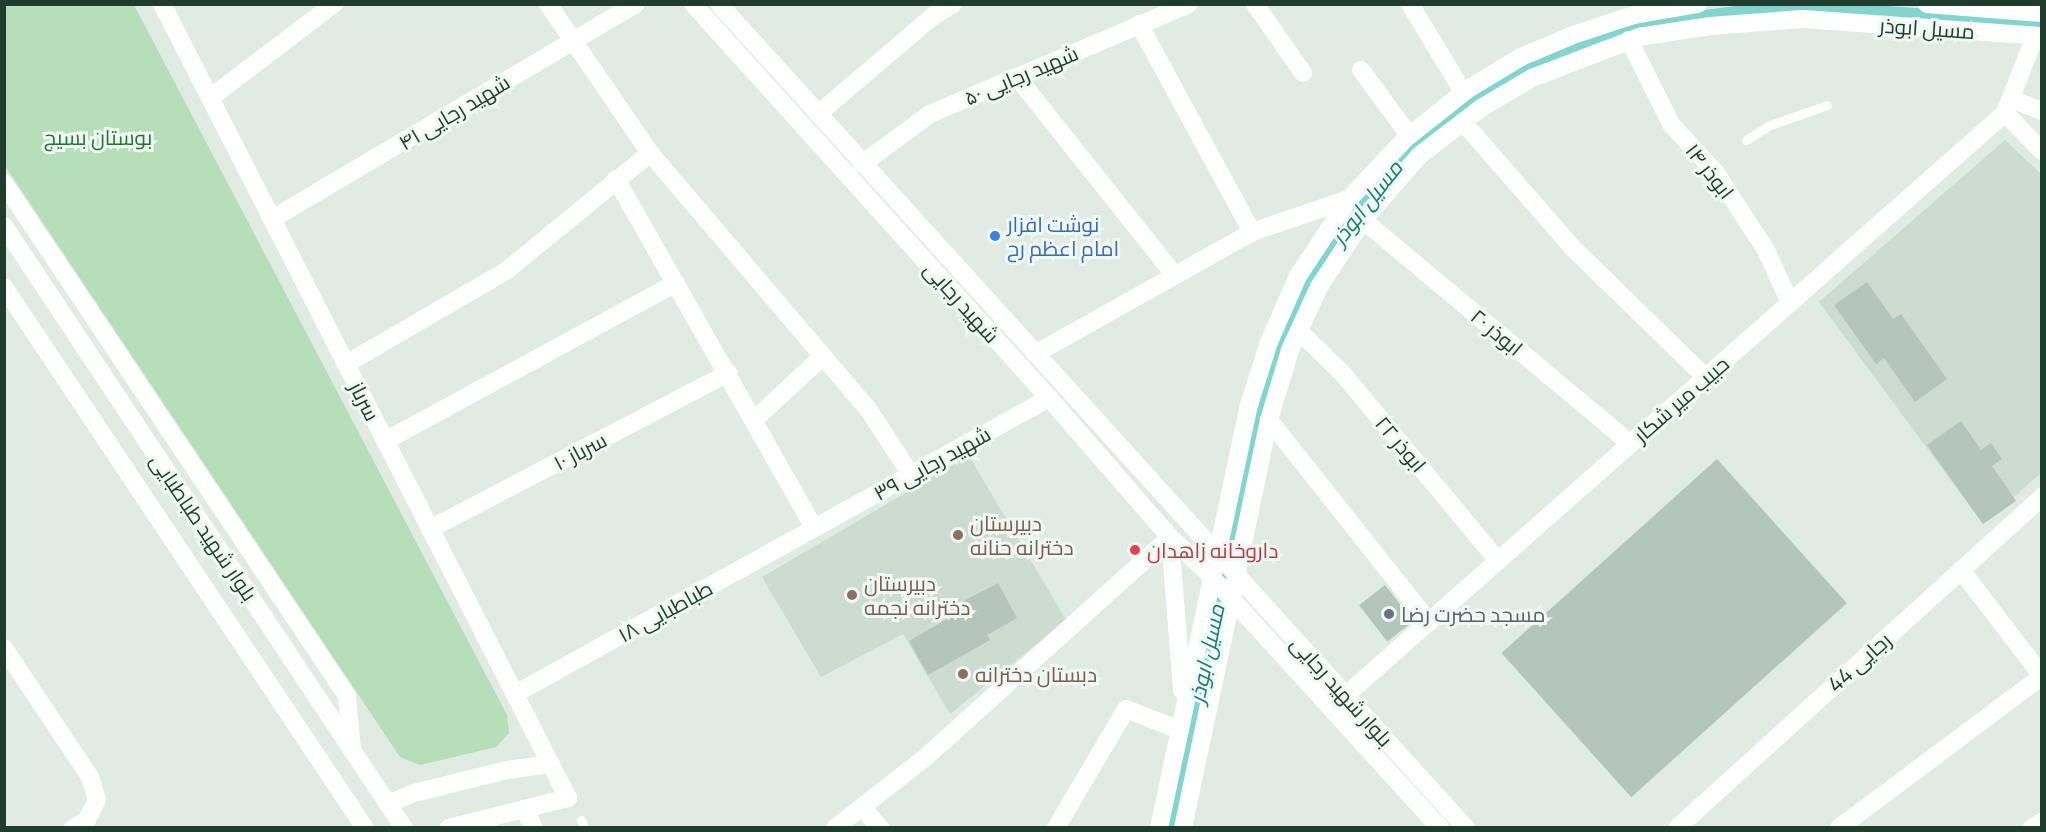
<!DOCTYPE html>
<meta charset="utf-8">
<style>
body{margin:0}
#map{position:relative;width:2046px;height:832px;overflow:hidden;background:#dfebe3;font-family:Manrope,Cairo,sans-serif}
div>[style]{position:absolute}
.built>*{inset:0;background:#cddbd1}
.green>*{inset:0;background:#b6deb8}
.canal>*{height:16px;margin:-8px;padding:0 8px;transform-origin:8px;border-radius:8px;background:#82d5cf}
.building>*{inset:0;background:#b4c6bb;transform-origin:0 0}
.service>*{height:9px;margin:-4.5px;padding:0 4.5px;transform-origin:4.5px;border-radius:4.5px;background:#fff}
.minor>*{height:18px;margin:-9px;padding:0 9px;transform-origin:9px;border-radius:9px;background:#fff}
.tertiary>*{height:18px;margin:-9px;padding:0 9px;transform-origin:9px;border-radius:9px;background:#fff}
.secondary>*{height:18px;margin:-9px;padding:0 9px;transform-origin:9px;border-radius:9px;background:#fff}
.dots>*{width:16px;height:16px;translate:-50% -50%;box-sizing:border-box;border:3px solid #eff8f2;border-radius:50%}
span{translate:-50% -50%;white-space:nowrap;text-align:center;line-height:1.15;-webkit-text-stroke:6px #eff8f2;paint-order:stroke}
.street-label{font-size:21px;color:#1f3c2e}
.park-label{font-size:21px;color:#267534}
.shop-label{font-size:21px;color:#366cbe}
.left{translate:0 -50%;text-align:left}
.education-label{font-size:21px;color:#785e54}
.health-label{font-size:21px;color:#be3a42}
.worship-label{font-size:21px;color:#5b616d}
.water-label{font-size:22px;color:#157c76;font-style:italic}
.frame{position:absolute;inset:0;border:6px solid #1f3c2e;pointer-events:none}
</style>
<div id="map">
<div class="built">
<i style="clip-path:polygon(2005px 140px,2041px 174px,2041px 473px,1983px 524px,1819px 302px)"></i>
<i style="clip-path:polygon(969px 456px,1066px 620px,950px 714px,903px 634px,821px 677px,762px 577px)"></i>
</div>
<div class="green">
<i style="clip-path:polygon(4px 5px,134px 5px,507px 715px,509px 733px,496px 747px,420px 765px,400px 757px,5px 166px)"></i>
</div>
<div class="canal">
<i style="left:1170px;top:828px;width:436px;rotate:-77.8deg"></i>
<i style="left:1262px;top:402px;width:63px;rotate:-72.4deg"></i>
<i style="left:1281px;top:342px;width:46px;rotate:-66.8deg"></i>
<i style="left:1299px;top:300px;width:55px;rotate:-58.3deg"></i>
<i style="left:1328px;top:253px;width:79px;rotate:-55.3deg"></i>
<i style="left:1373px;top:188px;width:52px;rotate:-47.4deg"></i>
<i style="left:1408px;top:150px;width:76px;rotate:-38.1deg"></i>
<i style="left:1468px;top:103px;width:61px;rotate:-30.8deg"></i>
<i style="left:1520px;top:72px;width:65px;rotate:-23.4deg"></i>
<i style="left:1580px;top:46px;width:74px;rotate:-16.5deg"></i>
<i style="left:1651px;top:25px;width:140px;rotate:-7.4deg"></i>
<i style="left:1790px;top:7px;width:253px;rotate:4.1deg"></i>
</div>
<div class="building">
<i style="clip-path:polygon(1867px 282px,1893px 319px,1901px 314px,1947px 379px,1915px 402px,1884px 358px,1876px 364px,1834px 305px)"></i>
<i style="clip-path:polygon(1961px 421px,1981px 450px,1991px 443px,2002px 459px,1992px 466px,2016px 501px,1983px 524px,1927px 445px)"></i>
<i style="left:1717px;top:459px;width:194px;height:290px;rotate:48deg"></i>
<i style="clip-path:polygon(998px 583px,1017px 618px,987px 635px,990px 640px,928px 675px,909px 641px,961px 611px,958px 604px)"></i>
<i style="left:1385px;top:585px;width:46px;height:33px;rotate:52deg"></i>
</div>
<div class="service">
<i style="left:1746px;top:140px;width:28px;rotate:-32deg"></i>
<i style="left:1770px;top:125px;width:60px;rotate:-19.3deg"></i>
<i style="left:581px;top:820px;width:9px;rotate:63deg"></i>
</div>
<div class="minor">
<i style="left:548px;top:4px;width:181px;rotate:55.6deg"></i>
<i style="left:650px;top:153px;width:336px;rotate:49.6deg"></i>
<i style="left:868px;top:409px;width:79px;rotate:56.9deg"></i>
<i style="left:1255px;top:4px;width:84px;rotate:55.2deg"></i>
<i style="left:1410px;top:4px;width:103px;rotate:58.9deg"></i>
<i style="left:1139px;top:24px;width:237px;rotate:61.5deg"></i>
<i style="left:1629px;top:40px;width:94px;rotate:63.4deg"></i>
<i style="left:1671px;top:124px;width:65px;rotate:47.5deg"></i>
<i style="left:1715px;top:172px;width:93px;rotate:56.8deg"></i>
<i style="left:1766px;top:250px;width:58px;rotate:65.6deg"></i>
<i style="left:1361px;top:70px;width:81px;rotate:53.6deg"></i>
<i style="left:1017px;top:77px;width:251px;rotate:51.5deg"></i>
<i style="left:210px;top:98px;width:156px;rotate:-37.2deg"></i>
<i style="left:2011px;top:99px;width:33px;rotate:21deg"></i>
<i style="left:2005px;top:113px;width:53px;rotate:45.8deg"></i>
<i style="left:818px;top:114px;width:151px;rotate:-40.4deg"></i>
<i style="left:933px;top:16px;width:23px;rotate:-31deg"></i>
<i style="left:1463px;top:122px;width:167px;rotate:48.9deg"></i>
<i style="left:1573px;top:248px;width:186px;rotate:44.3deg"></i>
<i style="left:862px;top:164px;width:84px;rotate:-36.3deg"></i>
<i style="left:930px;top:114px;width:281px;rotate:-23deg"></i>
<i style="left:616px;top:179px;width:401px;rotate:60.4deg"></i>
<i style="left:4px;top:183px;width:617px;rotate:56.23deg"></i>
<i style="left:347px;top:696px;width:54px;rotate:84.7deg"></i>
<i style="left:272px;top:219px;width:423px;rotate:-30.6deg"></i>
<i style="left:1363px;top:220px;width:349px;rotate:39.9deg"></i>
<i style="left:1299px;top:331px;width:62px;rotate:44.3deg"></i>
<i style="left:1343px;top:374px;width:243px;rotate:50.3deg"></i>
<i style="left:1035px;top:354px;width:249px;rotate:-29.3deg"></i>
<i style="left:1252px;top:232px;width:102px;rotate:-18.8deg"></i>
<i style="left:346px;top:364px;width:185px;rotate:-30.2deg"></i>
<i style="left:506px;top:271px;width:186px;rotate:-39.3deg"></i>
<i style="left:755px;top:419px;width:93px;rotate:-42.8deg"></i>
<i style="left:1269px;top:420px;width:258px;rotate:51.6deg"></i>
<i style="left:385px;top:441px;width:331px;rotate:-28.5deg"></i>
<i style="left:430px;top:529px;width:337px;rotate:-27.6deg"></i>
<i style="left:1961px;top:570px;width:133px;rotate:52.6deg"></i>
<i style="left:4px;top:648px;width:155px;rotate:56.3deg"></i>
<i style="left:90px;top:777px;width:24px;rotate:73deg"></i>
<i style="left:97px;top:800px;width:22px;rotate:117deg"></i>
<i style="left:87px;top:820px;width:16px;rotate:150deg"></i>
<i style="left:515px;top:694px;width:611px;rotate:-29deg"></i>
<i style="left:1345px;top:696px;width:881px;rotate:-41.46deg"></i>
<i style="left:2005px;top:113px;width:83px;rotate:-68.7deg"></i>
<i style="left:862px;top:807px;width:28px;rotate:49deg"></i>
<i style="left:835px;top:828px;width:117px;rotate:-38deg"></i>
<i style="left:927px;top:756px;width:327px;rotate:-42deg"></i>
<i style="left:1056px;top:828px;width:138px;rotate:-59.5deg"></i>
<i style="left:1126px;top:709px;width:58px;rotate:21.3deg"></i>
<i style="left:1677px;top:828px;width:493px;rotate:-42.2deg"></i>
<i style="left:1839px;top:828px;width:254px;rotate:-36.8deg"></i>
<i style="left:2032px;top:828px;width:12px;rotate:-31deg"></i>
</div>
<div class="tertiary">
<i style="left:162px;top:4px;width:892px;rotate:62.92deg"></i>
<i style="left:568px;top:798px;width:123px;rotate:165.9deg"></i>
<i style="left:1927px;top:4px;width:115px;rotate:4.5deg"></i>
<i style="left:1170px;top:537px;width:154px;rotate:85.5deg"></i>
<i style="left:388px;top:804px;width:28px;rotate:-23deg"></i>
<i style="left:414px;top:793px;width:96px;rotate:-13.9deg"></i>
<i style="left:507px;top:770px;width:43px;rotate:-7.9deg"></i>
<i style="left:524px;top:809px;width:21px;rotate:62deg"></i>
<i style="left:1159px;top:828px;width:432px;rotate:-78deg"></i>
<i style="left:1249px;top:405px;width:66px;rotate:-72.4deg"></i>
<i style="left:1269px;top:342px;width:72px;rotate:-66.3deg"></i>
<i style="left:1298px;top:276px;width:92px;rotate:-56.5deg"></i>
<i style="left:1349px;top:199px;width:82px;rotate:-47deg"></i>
<i style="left:1405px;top:139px;width:80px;rotate:-38.4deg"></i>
<i style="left:1468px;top:89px;width:62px;rotate:-31.1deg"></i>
<i style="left:1521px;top:57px;width:56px;rotate:-22.9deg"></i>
<i style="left:1573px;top:35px;width:64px;rotate:-18.2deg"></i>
<i style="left:1634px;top:15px;width:65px;rotate:-9.8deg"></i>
<i style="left:1183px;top:828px;width:417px;rotate:-78.1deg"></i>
<i style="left:1269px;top:420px;width:73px;rotate:-73.3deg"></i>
<i style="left:1290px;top:350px;width:69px;rotate:-65.3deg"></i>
<i style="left:1319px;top:287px;width:80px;rotate:-56.7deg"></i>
<i style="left:1363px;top:220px;width:86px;rotate:-48.8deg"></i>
<i style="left:1420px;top:155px;width:77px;rotate:-37.6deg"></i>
<i style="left:1481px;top:108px;width:59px;rotate:-30.5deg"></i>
<i style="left:1532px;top:78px;width:115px;rotate:-21deg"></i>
<i style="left:1639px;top:37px;width:72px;rotate:-8.8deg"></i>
<i style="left:1710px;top:26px;width:93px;rotate:-4.3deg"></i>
<i style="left:1803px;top:19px;width:240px;rotate:4.1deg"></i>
</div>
<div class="secondary">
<i style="left:693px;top:4px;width:531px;rotate:47.9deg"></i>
<i style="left:1049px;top:398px;width:184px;rotate:49deg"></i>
<i style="left:1170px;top:537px;width:51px;rotate:43.4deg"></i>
<i style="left:1207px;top:572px;width:346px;rotate:47.7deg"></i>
<i style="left:719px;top:4px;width:1112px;rotate:47.81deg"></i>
<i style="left:4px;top:226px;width:723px;rotate:56.4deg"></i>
<i style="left:4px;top:287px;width:650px;rotate:56.29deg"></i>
</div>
<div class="dots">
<i style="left:995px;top:236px;background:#3f7fe0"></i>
<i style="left:958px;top:535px;background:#8d6e63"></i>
<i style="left:1135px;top:550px;background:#e0444e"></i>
<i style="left:852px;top:595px;background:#8d6e63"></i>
<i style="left:1389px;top:614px;background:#6b7280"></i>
<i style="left:963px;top:674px;background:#8d6e63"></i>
</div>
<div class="street-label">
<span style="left:1927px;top:28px;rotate:4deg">مسیل ابوذر</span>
<span style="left:1021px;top:75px;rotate:-23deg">شهید رجایی ۵۰</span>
<span style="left:454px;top:112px;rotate:-31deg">شهید رجایی ۴۱</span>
<span style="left:1710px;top:171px;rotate:52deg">ابوذر ۱۴</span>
<span style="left:962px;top:302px;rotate:48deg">شهید رجایی</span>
<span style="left:1497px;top:332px;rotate:40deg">ابوذر ۲۰</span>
<span style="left:1681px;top:399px;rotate:-41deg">حبیب میر شکار</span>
<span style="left:365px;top:401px;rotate:63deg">سرباز</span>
<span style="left:1401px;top:444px;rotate:50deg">ابوذر ۲۲</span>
<span style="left:580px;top:451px;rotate:-28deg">سرباز ۱۰</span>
<span style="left:932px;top:463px;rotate:-29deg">شهید رجایی ۳۹</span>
<span style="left:204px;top:527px;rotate:56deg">بلوار شهید طباطبایی</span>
<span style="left:665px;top:611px;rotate:-29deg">طباطبایی ۱۸</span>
<span style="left:1859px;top:662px;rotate:-42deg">رجایی 44</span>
<span style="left:1342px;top:691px;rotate:48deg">بلوار شهید رجایی</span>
</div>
<div class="park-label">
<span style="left:98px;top:137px">بوستان بسیج</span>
</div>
<div class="shop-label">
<span class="left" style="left:1007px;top:236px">نوشت افزار<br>امام اعظم رح</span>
</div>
<div class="education-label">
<span class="left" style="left:970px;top:535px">دبیرستان<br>دخترانه حنانه</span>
<span class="left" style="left:864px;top:595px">دبیرستان<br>دخترانه نجمه</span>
<span class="left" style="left:975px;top:674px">دبستان دخترانه</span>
</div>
<div class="health-label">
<span class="left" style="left:1147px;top:550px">داروخانه زاهدان</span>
</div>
<div class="worship-label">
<span class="left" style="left:1401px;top:614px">مسجد حضرت رضا</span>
</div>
<div class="water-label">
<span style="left:1367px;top:203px;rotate:-52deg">مسیل ابوذر</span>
<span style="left:1207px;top:654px;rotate:-78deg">مسیل ابوذر</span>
</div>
<div class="frame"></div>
</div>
